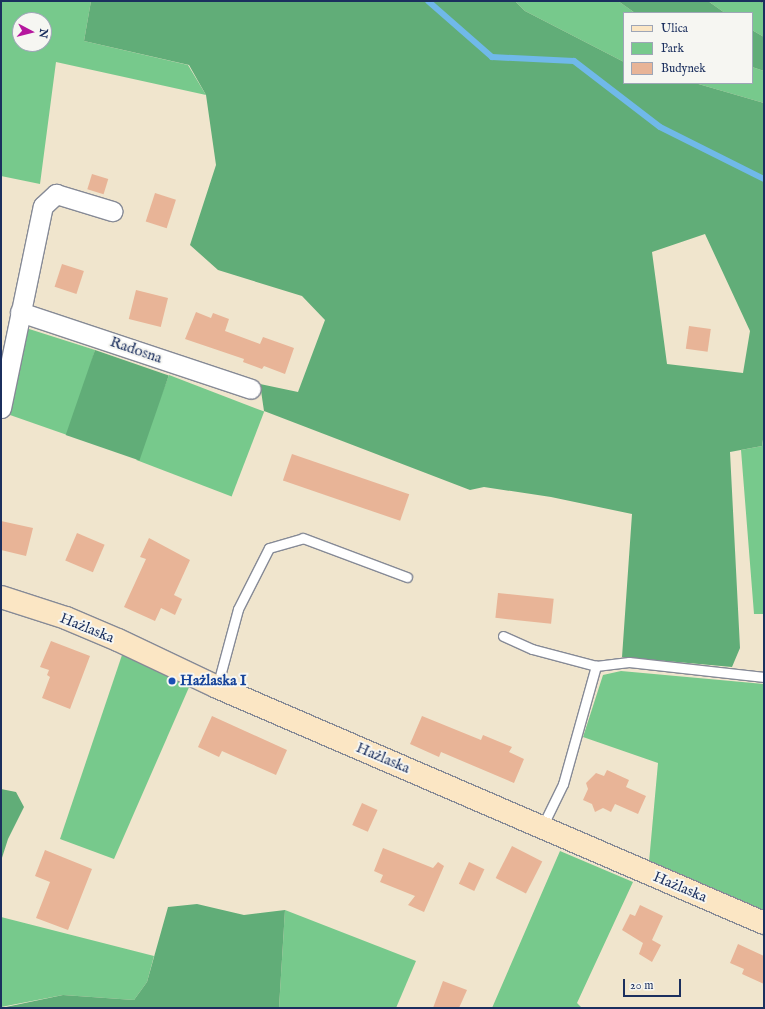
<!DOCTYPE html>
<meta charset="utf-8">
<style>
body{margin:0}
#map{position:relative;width:765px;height:1009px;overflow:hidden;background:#f0e5cd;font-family:"IM FELL English",serif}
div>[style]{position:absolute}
.green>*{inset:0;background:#77c98c;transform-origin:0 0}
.forest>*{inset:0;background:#61ad78;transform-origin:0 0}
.stream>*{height:6px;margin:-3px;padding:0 3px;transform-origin:3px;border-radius:3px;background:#70b9e9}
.building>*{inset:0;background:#e8b497;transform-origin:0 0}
.path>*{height:2.5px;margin-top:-1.25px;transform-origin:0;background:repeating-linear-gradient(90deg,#868a96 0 1px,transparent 0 4px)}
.roads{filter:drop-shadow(1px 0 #868a96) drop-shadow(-1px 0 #868a96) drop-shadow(0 1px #868a96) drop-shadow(0 -1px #868a96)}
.lane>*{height:9px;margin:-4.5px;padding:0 4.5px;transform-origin:4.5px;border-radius:4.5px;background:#fff}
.street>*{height:19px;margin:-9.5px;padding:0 9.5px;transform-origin:9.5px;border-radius:9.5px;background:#fff}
.secondary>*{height:22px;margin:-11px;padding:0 11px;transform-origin:11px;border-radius:11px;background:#fbe6c4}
.dots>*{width:11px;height:11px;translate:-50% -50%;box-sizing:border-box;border:2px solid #f6f6f2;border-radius:50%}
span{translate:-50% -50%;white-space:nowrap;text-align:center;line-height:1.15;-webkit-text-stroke:4px #f6f6f2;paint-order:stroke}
.street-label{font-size:15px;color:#1b2f5e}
.transit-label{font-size:15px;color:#164399;font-weight:700}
.left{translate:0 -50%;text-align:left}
.frame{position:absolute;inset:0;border:2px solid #1b2f5e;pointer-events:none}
.legend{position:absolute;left:623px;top:12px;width:130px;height:72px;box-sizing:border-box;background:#f6f6f2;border:1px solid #9ea6b7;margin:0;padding:5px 7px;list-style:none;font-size:12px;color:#1b2f5e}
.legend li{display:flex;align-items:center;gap:8px;height:20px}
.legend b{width:20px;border:1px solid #9ea6b7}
.north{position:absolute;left:12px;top:12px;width:40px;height:40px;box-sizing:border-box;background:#f6f6f2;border:1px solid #9ea6b7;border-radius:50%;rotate:97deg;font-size:11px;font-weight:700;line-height:16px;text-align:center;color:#1b2f5e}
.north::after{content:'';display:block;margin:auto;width:14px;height:18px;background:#b5179e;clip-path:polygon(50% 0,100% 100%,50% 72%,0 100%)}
.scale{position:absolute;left:623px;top:979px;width:58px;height:18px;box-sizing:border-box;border:2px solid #1b2f5e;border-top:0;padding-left:5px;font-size:12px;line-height:14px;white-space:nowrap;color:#1b2f5e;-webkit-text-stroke:3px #f6f6f2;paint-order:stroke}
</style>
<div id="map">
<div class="green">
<i style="clip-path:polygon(evenodd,1px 1px,91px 1px,84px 41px,188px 65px,206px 95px,56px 62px,40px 184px,1px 176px,1px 1px,20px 20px,44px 20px,44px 44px,20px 44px,20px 20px)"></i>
<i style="clip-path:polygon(515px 1px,618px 1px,635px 13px,624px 13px,624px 62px,525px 11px)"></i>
<i style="clip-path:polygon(708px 1px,764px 1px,764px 37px,752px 30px,752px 13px,725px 13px)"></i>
<i style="clip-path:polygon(752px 67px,764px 71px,764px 103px,695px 83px,752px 83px)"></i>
<i style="clip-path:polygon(26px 328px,95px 350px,70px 436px,10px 415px,20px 342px)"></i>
<i style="left:169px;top:375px;width:102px;height:91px;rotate:21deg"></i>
<i style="clip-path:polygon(764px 433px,764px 614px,754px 614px,741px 450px,762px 446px)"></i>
<i style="clip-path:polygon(122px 655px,190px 685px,114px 859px,60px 839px)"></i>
<i style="clip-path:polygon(621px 671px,764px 684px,763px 912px,649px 862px,658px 763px,583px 737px,603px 675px)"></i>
<i style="clip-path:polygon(560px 851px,633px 882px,577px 1003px,582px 1008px,492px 1008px)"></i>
<i style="clip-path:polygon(285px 910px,416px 961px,396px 1008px,279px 1008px)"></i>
<i style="clip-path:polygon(1px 917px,154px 956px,147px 982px,134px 1000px,63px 995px,1px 1007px)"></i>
</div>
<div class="forest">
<i style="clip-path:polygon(evenodd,91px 1px,515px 1px,525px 11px,624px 62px,624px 83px,695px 83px,764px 103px,764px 433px,762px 446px,730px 452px,740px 648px,732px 667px,622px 657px,632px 514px,551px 497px,484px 487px,470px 490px,264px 411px,260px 384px,298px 392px,325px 320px,302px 296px,218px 270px,190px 245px,216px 165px,206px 95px,189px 65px,84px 41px,91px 1px,705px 234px,750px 331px,743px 373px,667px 364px,652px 252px,705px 234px)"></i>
<i style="clip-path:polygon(618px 1px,708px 1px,725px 13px,635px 13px)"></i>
<i style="clip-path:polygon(752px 30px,764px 37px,764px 71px,752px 67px)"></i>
<i style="left:95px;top:350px;width:78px;height:90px;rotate:19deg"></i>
<i style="clip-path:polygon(1px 789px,16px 792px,24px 807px,8px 839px,1px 861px)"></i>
<i style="clip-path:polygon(197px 904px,244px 915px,285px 910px,279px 1008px,1px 1008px,63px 995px,134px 1000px,147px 982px,168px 907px)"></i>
</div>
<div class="stream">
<i style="left:428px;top:1px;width:85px;rotate:41.2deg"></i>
<i style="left:492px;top:57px;width:82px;rotate:2.8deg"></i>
<i style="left:574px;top:61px;width:108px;rotate:37.5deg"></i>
<i style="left:660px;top:127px;width:116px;rotate:26.6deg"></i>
</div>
<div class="building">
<i style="left:92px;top:174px;width:17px;height:16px;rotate:17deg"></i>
<i style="left:155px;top:193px;width:22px;height:30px;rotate:18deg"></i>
<i style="left:62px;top:264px;width:23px;height:24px;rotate:18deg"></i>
<i style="left:136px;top:290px;width:33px;height:30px;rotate:14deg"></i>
<i style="clip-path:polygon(196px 312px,211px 318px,213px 313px,229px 319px,225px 331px,260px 344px,263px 337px,294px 348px,285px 374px,264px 366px,262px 369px,243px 362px,244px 359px,185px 339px)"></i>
<i style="left:689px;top:326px;width:22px;height:23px;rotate:8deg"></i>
<i style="left:292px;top:454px;width:124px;height:28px;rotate:19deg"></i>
<i style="clip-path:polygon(1px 521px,33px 528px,26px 556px,1px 550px)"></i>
<i style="left:77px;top:533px;width:30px;height:30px;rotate:23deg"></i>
<i style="clip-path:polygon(149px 538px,190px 560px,174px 595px,182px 599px,175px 615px,161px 608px,155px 621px,124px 607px,146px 559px,140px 557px)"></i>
<i style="left:498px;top:593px;width:56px;height:25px;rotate:6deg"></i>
<i style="clip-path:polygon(51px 641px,90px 656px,70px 709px,42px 698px,50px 677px,47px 675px,49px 670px,40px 667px)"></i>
<i style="clip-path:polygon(212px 716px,287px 750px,276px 775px,222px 751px,219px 757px,198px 747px)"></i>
<i style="clip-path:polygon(422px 716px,481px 740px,483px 735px,512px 747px,509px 752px,524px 759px,514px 783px,441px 752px,439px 757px,410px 744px)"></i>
<i style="clip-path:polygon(607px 770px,629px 780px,626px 787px,646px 796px,638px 814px,615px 804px,611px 812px,603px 808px,595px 812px,592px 804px,583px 800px,588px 789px,586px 783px,596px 773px,604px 776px)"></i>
<i style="left:362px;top:803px;width:17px;height:24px;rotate:24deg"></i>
<i style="left:512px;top:846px;width:34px;height:36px;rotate:27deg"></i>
<i style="clip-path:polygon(383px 848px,433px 868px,438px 862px,444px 866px,424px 912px,408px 905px,415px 896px,380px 882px,383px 875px,374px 871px)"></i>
<i style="clip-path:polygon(45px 850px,92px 869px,68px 930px,36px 918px,50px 882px,35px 876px)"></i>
<i style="left:469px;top:862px;width:17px;height:24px;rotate:25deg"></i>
<i style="clip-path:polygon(640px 905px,663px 916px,652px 940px,661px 945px,652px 962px,639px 954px,643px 943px,622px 930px,630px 914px,635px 916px)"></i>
<i style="clip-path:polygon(738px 944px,764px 956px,764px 984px,742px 974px,744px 969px,730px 963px)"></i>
<i style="clip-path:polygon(443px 981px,467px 990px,459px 1008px,433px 1008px)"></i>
</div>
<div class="path">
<i style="left:762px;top:1px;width:3px;rotate:45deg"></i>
</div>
<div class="roads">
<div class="lane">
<i style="left:503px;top:636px;width:32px;rotate:24deg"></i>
<i style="left:532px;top:649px;width:66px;rotate:14.9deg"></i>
<i style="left:596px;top:666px;width:33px;rotate:-7deg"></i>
<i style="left:629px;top:662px;width:136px;rotate:6.3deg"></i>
<i style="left:217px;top:687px;width:81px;rotate:-74.9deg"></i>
<i style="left:238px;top:609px;width:68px;rotate:-63.1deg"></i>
<i style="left:269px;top:548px;width:35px;rotate:-16deg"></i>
<i style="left:303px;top:538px;width:111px;rotate:20.6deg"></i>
<i style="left:542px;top:827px;width:48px;rotate:-64deg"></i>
<i style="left:563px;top:784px;width:123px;rotate:-74.4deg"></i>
</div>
<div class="street">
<i style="left:20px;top:312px;width:243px;rotate:18.4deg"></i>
<i style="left:1px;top:408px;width:206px;rotate:-78.3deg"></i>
<i style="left:43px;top:206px;width:18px;rotate:-43deg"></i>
<i style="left:56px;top:194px;width:59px;rotate:16.9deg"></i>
</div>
<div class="secondary">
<i style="left:1px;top:597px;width:68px;rotate:17.9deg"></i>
<i style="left:66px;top:618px;width:56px;rotate:22.9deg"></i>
<i style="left:118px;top:640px;width:110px;rotate:25.4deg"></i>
<i style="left:217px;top:687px;width:596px;rotate:23.34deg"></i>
</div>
</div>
<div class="dots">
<i style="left:172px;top:681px;background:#1a4fb4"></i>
</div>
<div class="street-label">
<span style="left:136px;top:350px;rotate:19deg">Radosna</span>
<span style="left:87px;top:628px;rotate:22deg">Hażlaska</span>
<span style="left:383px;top:758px;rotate:23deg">Hażlaska</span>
<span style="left:680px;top:887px;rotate:23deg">Hażlaska</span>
</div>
<div class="transit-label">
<span class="left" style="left:180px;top:681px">Hażlaska I</span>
</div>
<div class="frame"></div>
<ul class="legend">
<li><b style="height:5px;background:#fbe6c4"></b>Ulica</li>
<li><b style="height:11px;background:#77c98c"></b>Park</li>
<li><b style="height:11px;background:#e8b497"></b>Budynek</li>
</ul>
<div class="north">N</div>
<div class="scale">20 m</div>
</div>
